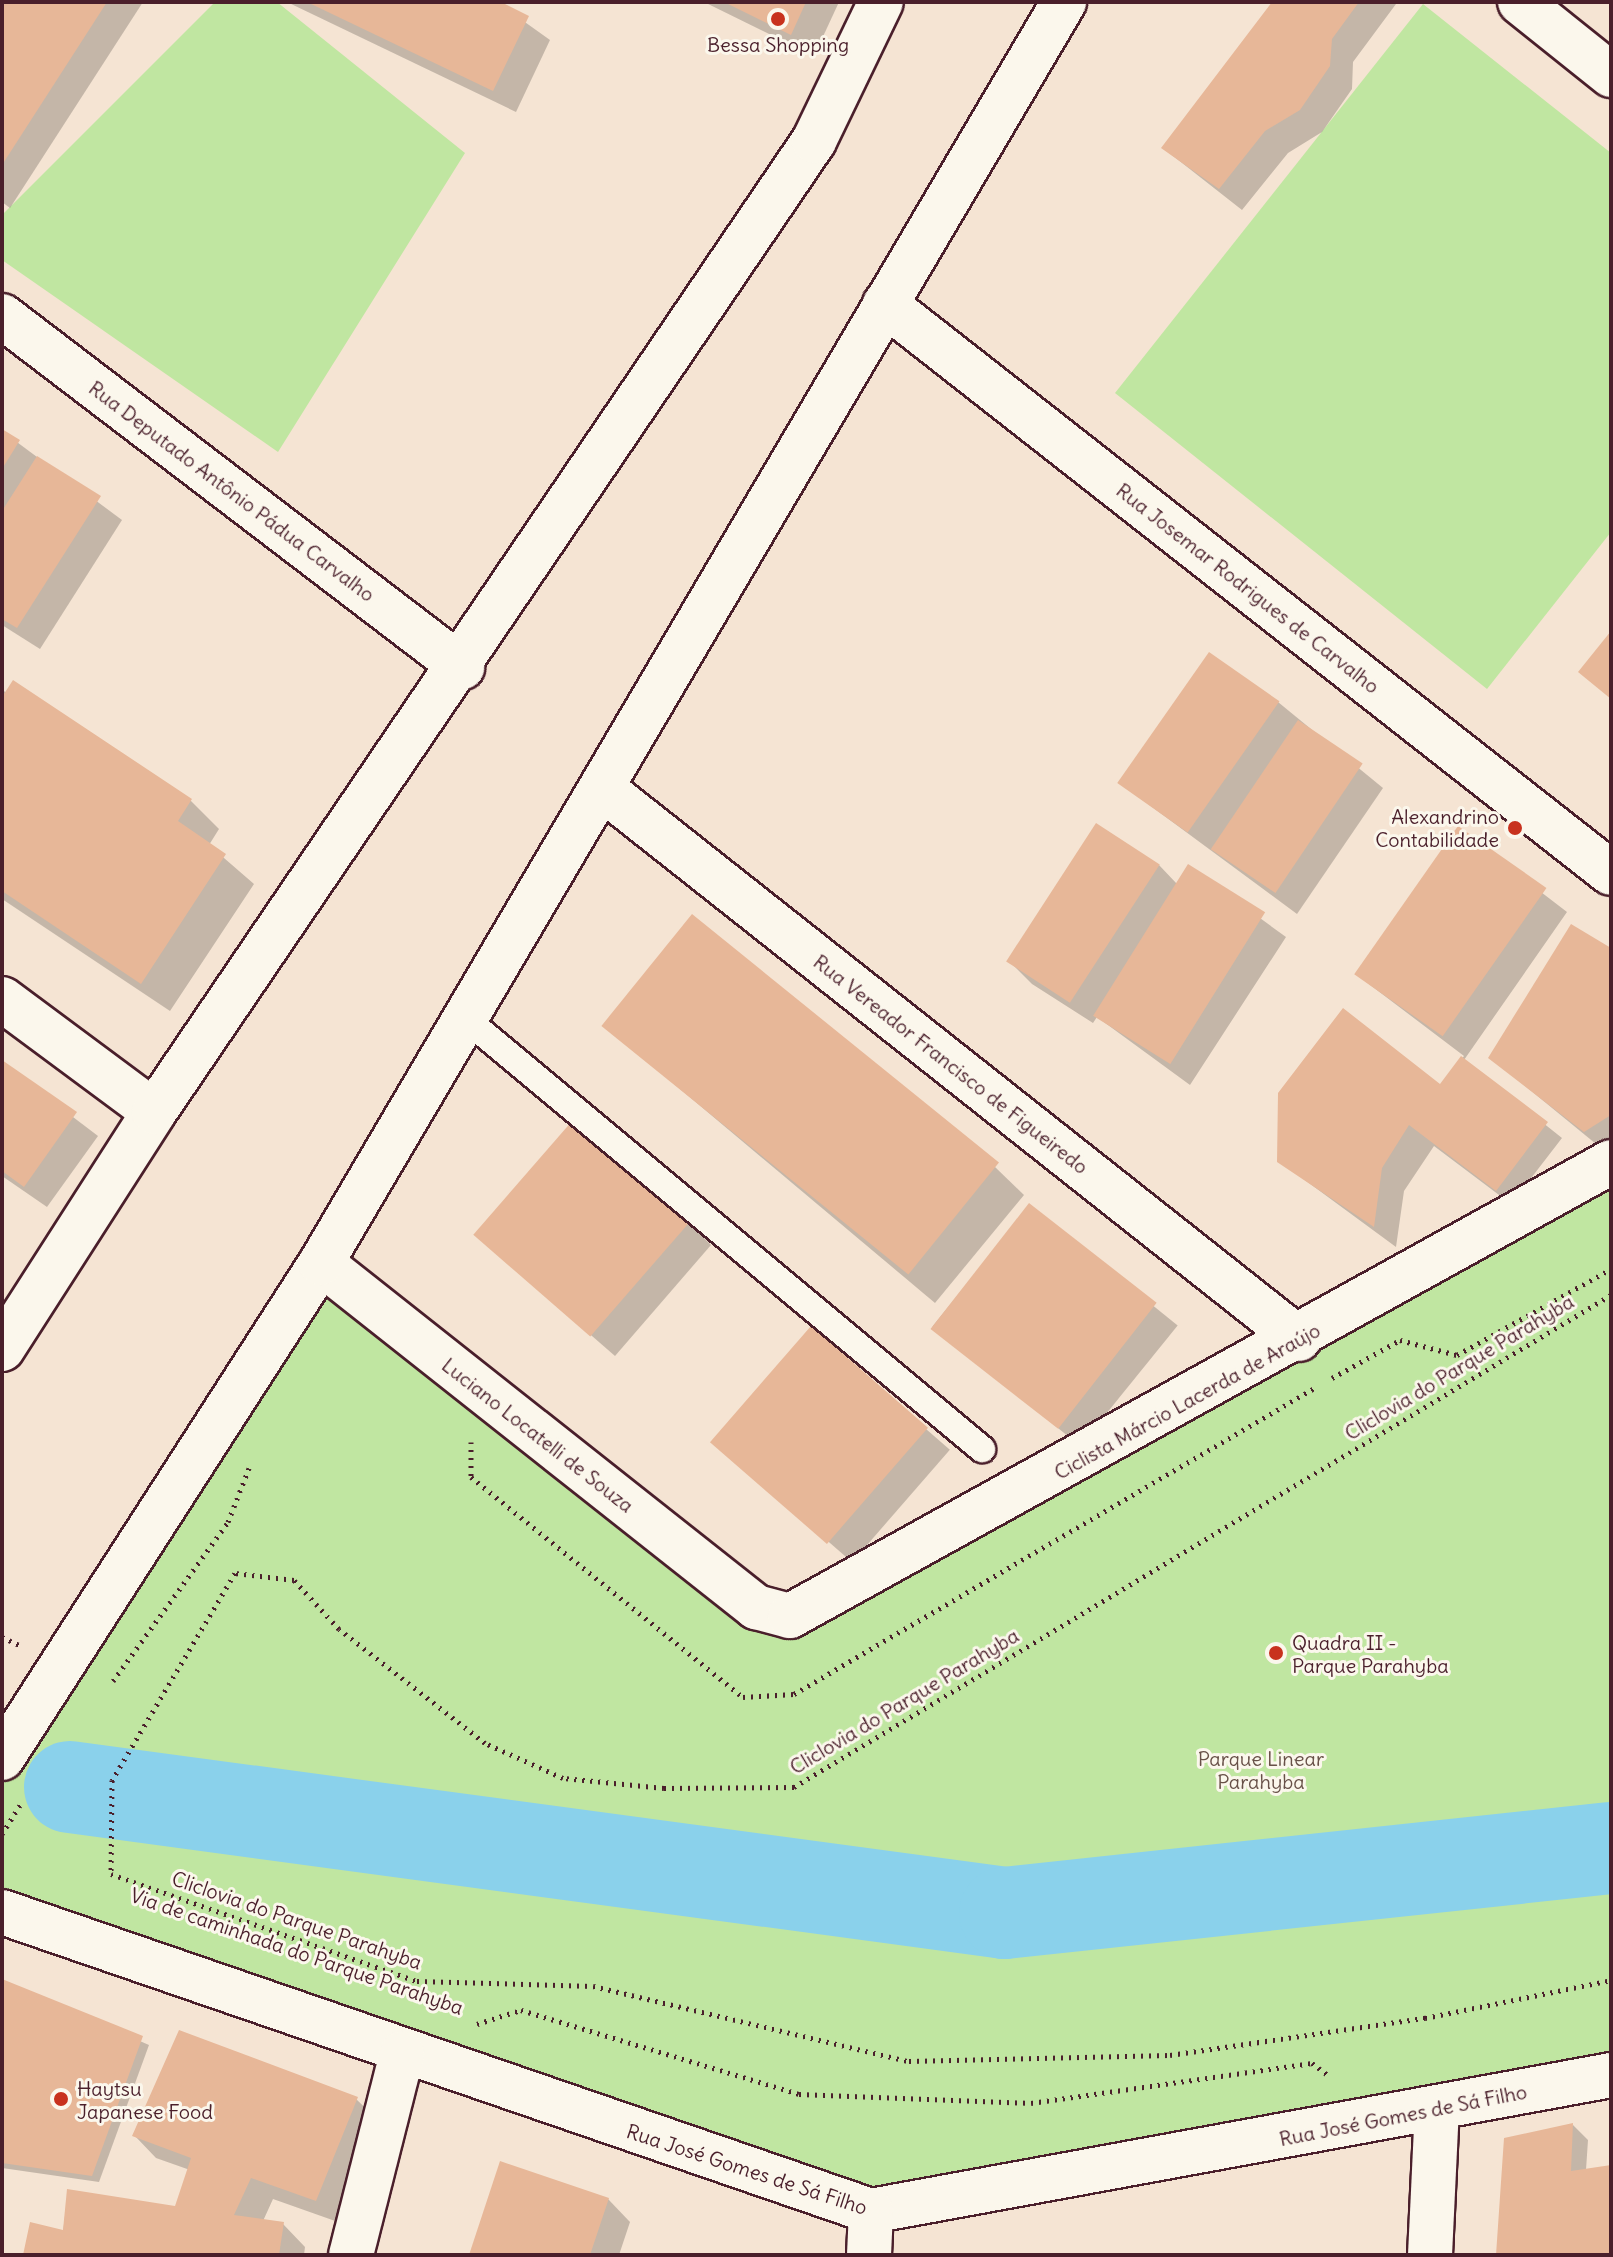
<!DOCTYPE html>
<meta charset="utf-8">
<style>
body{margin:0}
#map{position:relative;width:1613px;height:2257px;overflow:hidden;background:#f5e4d3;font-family:Delius,sans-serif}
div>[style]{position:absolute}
.green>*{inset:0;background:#c0e6a1}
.shadow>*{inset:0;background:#0003;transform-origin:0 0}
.river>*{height:92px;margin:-46px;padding:0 46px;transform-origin:46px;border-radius:46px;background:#8ad1eb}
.building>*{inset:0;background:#e7b798;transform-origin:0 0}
.path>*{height:5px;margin-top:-2.5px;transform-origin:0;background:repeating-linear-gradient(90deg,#4a1f2b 0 2px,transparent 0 8px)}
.roads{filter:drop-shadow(2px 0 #4a1f2b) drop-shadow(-2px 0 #4a1f2b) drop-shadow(0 2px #4a1f2b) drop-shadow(0 -2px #4a1f2b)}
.lane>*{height:26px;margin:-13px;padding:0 13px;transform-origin:13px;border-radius:13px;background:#fbf7ec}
.street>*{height:44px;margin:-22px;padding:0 22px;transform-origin:22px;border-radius:22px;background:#fbf7ec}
.secondary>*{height:44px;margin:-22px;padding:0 22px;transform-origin:22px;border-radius:22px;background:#fbf7ec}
.dots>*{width:22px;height:22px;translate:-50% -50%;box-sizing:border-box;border:4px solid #fbf7ec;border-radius:50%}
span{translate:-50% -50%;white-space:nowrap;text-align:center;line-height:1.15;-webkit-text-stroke:6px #fbf7ec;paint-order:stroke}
.poi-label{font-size:20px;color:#4a1f2b}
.right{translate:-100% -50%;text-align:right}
.left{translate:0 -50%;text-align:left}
.street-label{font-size:20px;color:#4a1f2b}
.park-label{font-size:20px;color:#685148}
.frame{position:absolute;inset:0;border:4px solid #4a1f2b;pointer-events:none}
</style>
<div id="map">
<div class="green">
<i style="clip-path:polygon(215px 2px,277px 2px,465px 153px,278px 452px,2px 260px,2px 215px)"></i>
<i style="clip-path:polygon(1423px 4px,1611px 153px,1611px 532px,1487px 689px,1115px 393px)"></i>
<i style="clip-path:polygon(1611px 1171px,1611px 2064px,883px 2212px,2px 1900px,2px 1765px,315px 1271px,786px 1637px)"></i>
</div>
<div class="shadow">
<i style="clip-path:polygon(2px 2px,143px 2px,10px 208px,2px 202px)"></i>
<i style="clip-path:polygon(287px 2px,497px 2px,550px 40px,516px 112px)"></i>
<i style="clip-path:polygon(704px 2px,839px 2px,814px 56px)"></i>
<i style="clip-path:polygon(1274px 2px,1396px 4px,1353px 62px,1352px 89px,1322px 132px,1288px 153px,1242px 210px,1163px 148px)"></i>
<i style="clip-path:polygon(2px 431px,122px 520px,40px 649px,2px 625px)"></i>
<i style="clip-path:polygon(2px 690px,191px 801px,219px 829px,209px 845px,254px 884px,170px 1011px,2px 899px)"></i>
<i style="clip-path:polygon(1278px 702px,1383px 788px,1297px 914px,1121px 784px)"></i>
<i style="clip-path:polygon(1459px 829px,1567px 912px,1464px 1060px,1562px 1138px,1511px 1204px,1434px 1146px,1404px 1191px,1396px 1247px,1279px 1161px,1440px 1087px,1464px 1056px,1357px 975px)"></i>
<i style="clip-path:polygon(1159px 865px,1177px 884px,1188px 866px,1286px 937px,1190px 1085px,1097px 1017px,1093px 1023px,1032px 984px,1010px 962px)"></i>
<i style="clip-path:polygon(1611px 950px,1611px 1151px,1607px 1153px,1491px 1058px)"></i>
<i style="clip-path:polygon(604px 1025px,995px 1167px,1024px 1195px,935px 1303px)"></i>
<i style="clip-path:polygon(2px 1063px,98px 1136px,47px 1207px,2px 1176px)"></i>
<i style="left:1030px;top:1206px;width:190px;height:155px;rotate:39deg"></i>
<i style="clip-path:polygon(689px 1223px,711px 1245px,615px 1356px,476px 1235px)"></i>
<i style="left:811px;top:1329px;width:184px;height:149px;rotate:41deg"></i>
<i style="clip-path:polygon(2px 1981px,149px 2045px,99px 2182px,2px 2168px)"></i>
<i style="clip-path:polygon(356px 2099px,379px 2121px,338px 2222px,273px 2199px,263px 2221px,283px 2224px,305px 2247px,304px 2255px,25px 2255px,63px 2232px,68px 2192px,177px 2208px,190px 2170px,156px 2158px,134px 2135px)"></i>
<i style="clip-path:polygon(1573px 2125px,1588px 2140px,1586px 2170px,1611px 2167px,1611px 2255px,1498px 2255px)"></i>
<i style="clip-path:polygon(608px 2199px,630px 2222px,619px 2255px,472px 2255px)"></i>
</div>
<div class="river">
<i style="left:70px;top:1787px;width:943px;rotate:7.67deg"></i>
<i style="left:1005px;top:1913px;width:609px;rotate:-6.12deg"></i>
</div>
<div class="building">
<i style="clip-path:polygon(2px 2px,107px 2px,2px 165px)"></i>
<i style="clip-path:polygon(307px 2px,501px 2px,529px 16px,493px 91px)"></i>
<i style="clip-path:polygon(724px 2px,806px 2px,791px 35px)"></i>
<i style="clip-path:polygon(1272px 2px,1359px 2px,1332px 39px,1330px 66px,1300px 110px,1265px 131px,1219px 189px,1161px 148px)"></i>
<i style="clip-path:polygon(2px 429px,20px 440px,2px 469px)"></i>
<i style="clip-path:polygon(37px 456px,101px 496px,17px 628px,2px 619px,2px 511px)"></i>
<i style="clip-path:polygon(1611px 631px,1611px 699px,1578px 672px)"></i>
<i style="left:1209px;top:652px;width:86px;height:160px;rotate:35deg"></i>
<i style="clip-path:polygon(13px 680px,192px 799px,178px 821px,226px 854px,141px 984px,2px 891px,2px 697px)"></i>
<i style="left:1298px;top:720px;width:78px;height:156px;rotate:34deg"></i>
<i style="left:1096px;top:823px;width:76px;height:165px;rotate:33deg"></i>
<i style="left:1458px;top:826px;width:108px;height:181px;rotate:35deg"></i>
<i style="left:1188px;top:864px;width:91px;height:179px;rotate:32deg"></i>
<i style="left:692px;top:914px;width:395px;height:144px;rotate:39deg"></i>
<i style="clip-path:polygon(1571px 924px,1611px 948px,1611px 1115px,1584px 1132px,1488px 1058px)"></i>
<i style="clip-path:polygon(1343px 1008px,1440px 1084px,1461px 1056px,1548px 1122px,1496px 1191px,1409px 1125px,1382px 1168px,1374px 1227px,1277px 1162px,1278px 1093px)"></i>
<i style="clip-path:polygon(2px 1060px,77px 1112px,24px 1187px,2px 1171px)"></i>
<i style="left:573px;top:1120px;width:155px;height:152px;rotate:41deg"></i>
<i style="left:1029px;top:1203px;width:162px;height:160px;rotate:38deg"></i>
<i style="left:811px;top:1326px;width:155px;height:154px;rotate:41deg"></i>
<i style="clip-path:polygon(2px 1979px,143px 2036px,92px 2176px,2px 2163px)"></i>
<i style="clip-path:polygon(179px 2030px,358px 2097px,316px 2201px,251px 2178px,234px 2215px,284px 2222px,279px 2255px,23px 2255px,30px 2222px,63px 2230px,67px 2189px,175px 2206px,191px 2158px,132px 2136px)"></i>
<i style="clip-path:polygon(1573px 2123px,1571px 2171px,1611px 2165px,1611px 2255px,1496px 2255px,1504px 2138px)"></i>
<i style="clip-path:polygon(500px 2161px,609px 2198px,590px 2255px,469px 2255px)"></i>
</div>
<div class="path">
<i style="left:1611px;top:1295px;width:954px;rotate:148.94deg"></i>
<i style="left:794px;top:1787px;width:130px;rotate:179.6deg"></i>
<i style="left:664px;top:1788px;width:101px;rotate:-174.3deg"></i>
<i style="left:563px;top:1778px;width:85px;rotate:-155.8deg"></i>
<i style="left:485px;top:1743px;width:185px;rotate:-142deg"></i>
<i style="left:339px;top:1629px;width:67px;rotate:-132.6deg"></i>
<i style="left:294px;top:1580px;width:59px;rotate:-173.2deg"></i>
<i style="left:235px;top:1573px;width:241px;rotate:120.7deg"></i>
<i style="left:112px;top:1780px;width:94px;rotate:90.6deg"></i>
<i style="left:111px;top:1874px;width:324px;rotate:19.3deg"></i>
<i style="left:417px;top:1981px;width:176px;rotate:1.6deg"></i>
<i style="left:593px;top:1986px;width:325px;rotate:13.4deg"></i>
<i style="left:909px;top:2061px;width:261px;rotate:-1.3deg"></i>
<i style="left:1170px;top:2055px;width:258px;rotate:-8.3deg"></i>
<i style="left:1425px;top:2018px;width:190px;rotate:-11.5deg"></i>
<i style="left:1332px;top:1378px;width:78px;rotate:-29.2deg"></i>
<i style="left:1400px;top:1340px;width:59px;rotate:14.7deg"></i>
<i style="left:1457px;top:1355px;width:176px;rotate:-29.2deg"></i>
<i style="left:471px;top:1442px;width:35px;rotate:90deg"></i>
<i style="left:471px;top:1477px;width:350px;rotate:39deg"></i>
<i style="left:743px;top:1697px;width:51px;rotate:-3.4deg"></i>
<i style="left:794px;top:1694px;width:606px;rotate:-30.46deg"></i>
<i style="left:2px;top:1637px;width:19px;rotate:25deg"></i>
<i style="left:113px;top:1681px;width:196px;rotate:-54.1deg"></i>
<i style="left:228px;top:1522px;width:58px;rotate:-68.7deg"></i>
<i style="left:2px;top:1834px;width:39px;rotate:-58deg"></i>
<i style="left:477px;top:2024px;width:46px;rotate:-17.7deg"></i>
<i style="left:521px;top:2010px;width:290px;rotate:16.8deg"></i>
<i style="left:799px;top:2094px;width:232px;rotate:2.2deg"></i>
<i style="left:1031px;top:2103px;width:284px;rotate:-8.1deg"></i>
<i style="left:1312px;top:2063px;width:21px;rotate:37deg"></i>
</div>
<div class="roads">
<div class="lane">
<i style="left:466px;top:1019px;width:672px;rotate:39.81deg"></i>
</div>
<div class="street">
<i style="left:1520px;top:2px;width:117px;rotate:38.7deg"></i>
<i style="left:885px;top:304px;width:922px;rotate:38.09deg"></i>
<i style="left:2px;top:316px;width:579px;rotate:37.35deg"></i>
<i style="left:603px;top:789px;width:887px;rotate:38.32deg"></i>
<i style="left:2px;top:999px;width:189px;rotate:36.6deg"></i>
<i style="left:321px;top:1263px;width:555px;rotate:38.34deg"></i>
<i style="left:756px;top:1607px;width:35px;rotate:15deg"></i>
<i style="left:790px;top:1616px;width:938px;rotate:-28.94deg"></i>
<i style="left:2px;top:1912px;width:919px;rotate:18.99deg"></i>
<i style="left:871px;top:2211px;width:752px;rotate:-10.41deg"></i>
<i style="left:351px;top:2255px;width:208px;rotate:-75.8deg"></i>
<i style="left:869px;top:2255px;width:44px;rotate:-87.4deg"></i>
<i style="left:1430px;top:2255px;width:147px;rotate:-87.3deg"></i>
</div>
<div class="secondary">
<i style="left:2px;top:1349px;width:282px;rotate:-57.3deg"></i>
<i style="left:154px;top:1112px;width:1174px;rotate:-55.8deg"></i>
<i style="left:814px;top:141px;width:154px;rotate:-64.3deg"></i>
<i style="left:2px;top:1758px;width:589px;rotate:-57.2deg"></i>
<i style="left:321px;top:1263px;width:1464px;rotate:-59.49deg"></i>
</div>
</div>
<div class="dots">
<i style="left:778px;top:19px;background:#c8321e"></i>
<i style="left:1515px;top:828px;background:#c8321e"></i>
<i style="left:1276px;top:1653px;background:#c8321e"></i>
<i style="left:61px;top:2099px;background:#c8321e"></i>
</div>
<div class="poi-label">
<span style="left:778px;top:44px">Bessa Shopping</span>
<span class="right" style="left:1499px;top:828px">Alexandrino<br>Contabilidade</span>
<span class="left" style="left:1292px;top:1654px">Quadra II -<br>Parque Parahyba</span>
<span class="left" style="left:77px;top:2100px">Haytsu<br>Japanese Food</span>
</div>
<div class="street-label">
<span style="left:232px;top:491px;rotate:37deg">Rua Deputado Antônio Pádua Carvalho</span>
<span style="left:1248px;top:588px;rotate:38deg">Rua Josemar Rodrigues de Carvalho</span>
<span style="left:951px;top:1064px;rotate:38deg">Rua Vereador Francisco de Figueiredo</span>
<span style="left:1459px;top:1367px;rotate:-31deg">Cliclovia do Parque Parahyba</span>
<span style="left:1187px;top:1401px;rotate:-29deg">Ciclista Márcio Lacerda de Araújo</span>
<span style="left:538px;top:1435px;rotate:38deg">Luciano Locatelli de Souza</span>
<span style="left:904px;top:1701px;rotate:-31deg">Cliclovia do Parque Parahyba</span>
<span style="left:297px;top:1920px;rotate:19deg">Cliclovia do Parque Parahyba</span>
<span style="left:297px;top:1951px;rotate:19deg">Via de caminhada do Parque Parahyba</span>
<span style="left:1403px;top:2115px;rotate:-11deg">Rua José Gomes de Sá Filho</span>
<span style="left:747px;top:2169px;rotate:18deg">Rua José Gomes de Sá Filho</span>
</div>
<div class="park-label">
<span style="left:1261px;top:1770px">Parque Linear<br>Parahyba</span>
</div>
<div class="frame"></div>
</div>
